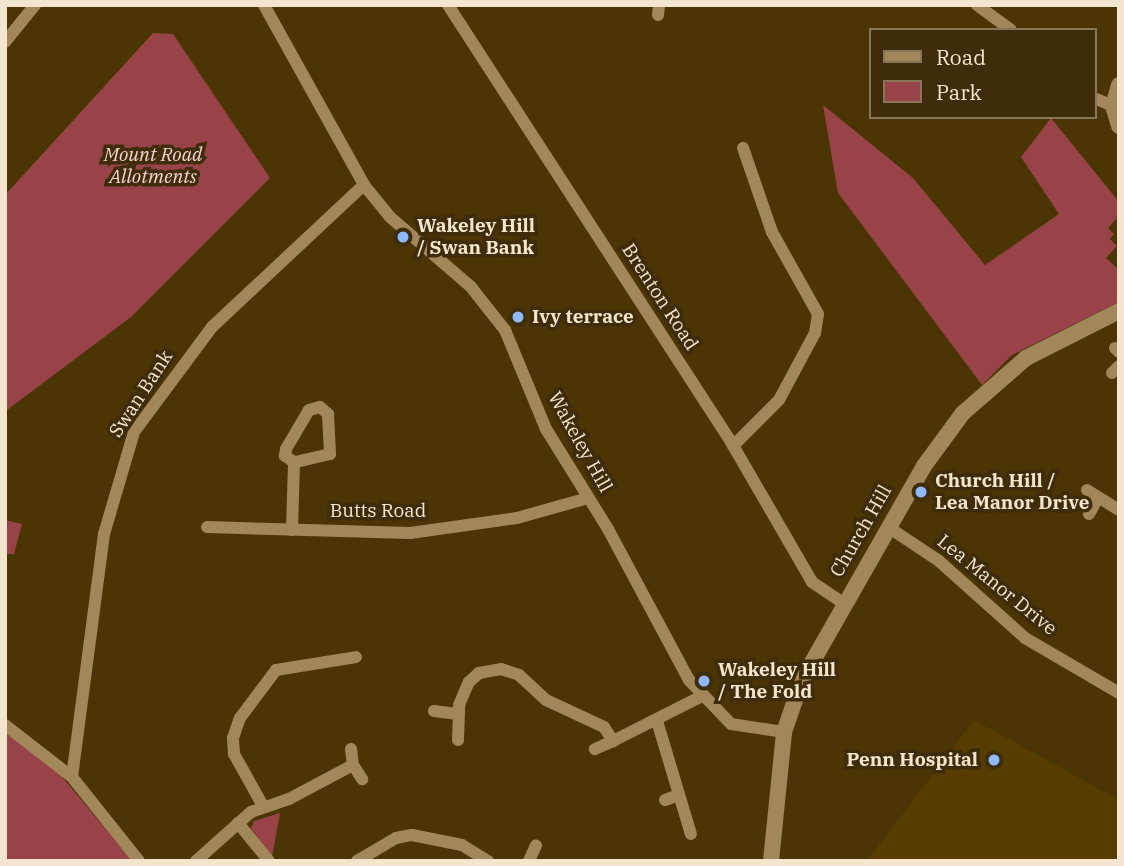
<!DOCTYPE html>
<style>
body{margin:0}
#map{position:relative;width:1124px;height:866px;overflow:hidden;background:#4c3504;font-family:"IBM Plex Serif",serif}
div>[style]{position:absolute}
.built>*{inset:0;background:#573c00}
.green>*{inset:0;background:#974347}
.minor>*{height:12px;margin:-6px;padding:0 6px;transform-origin:6px;border-radius:6px;background:#a2875b}
.tertiary>*{height:16px;margin:-8px;padding:0 8px;transform-origin:8px;border-radius:8px;background:#a2875b}
.dots>*{width:19px;height:19px;translate:-50% -50%;box-sizing:border-box;border:4px solid #3e2c0a;border-radius:50%}
span{translate:-50% -50%;white-space:nowrap;text-align:center;line-height:1.15;-webkit-text-stroke:7px #3e2c0a;paint-order:stroke}
.park-label{font-size:19px;color:#f5d5d4;font-style:italic}
.poi-label{font-size:19px;color:#f4e5ce;font-weight:700}
.left{translate:0 -50%;text-align:left}
.right{translate:-100% -50%;text-align:right}
.street-label{font-size:19px;color:#f4e5ce}
.frame{position:absolute;inset:0;border:7px solid #f4e5ce;pointer-events:none}
.legend{position:absolute;left:869px;top:28px;width:228px;height:91px;box-sizing:border-box;background:#3e2c0a;border:2px solid #877658;margin:0;padding:9px 12px;list-style:none;font-size:21px;color:#f4e5ce}
.legend li{display:flex;align-items:center;gap:14px;height:35px}
.legend b{width:35px;border:2px solid #877658}
</style>
<div id="map">
<div class="built">
<i style="clip-path:polygon(974px 720px,1119px 800px,1119px 861px,867px 861px)"></i>
</div>
<div class="green">
<i style="clip-path:polygon(153px 33px,173px 34px,270px 178px,131px 317px,7px 410px,5px 195px)"></i>
<i style="clip-path:polygon(823px 105px,913px 178px,985px 265px,1059px 214px,1021px 157px,1051px 118px,1119px 202px,1119px 216px,1108px 228px,1114px 234px,1110px 239px,1117px 246px,1106px 258px,1119px 270px,1119px 302px,1012px 355px,982px 385px,838px 193px)"></i>
<i style="clip-path:polygon(5px 520px,22px 524px,14px 554px,5px 554px)"></i>
<i style="clip-path:polygon(5px 733px,50px 762px,132px 861px,5px 861px)"></i>
<i style="clip-path:polygon(280px 813px,272px 857px,251px 828px,254px 821px)"></i>
</div>
<div class="minor">
<i style="left:264px;top:5px;width:206px;rotate:60.9deg"></i>
<i style="left:364px;top:185px;width:41px;rotate:50.9deg"></i>
<i style="left:390px;top:217px;width:107px;rotate:40.8deg"></i>
<i style="left:471px;top:287px;width:55px;rotate:51.7deg"></i>
<i style="left:505px;top:330px;width:107px;rotate:67.5deg"></i>
<i style="left:546px;top:429px;width:118px;rotate:58.2deg"></i>
<i style="left:608px;top:529px;width:171px;rotate:61.8deg"></i>
<i style="left:689px;top:680px;width:61px;rotate:46.3deg"></i>
<i style="left:731px;top:724px;width:54px;rotate:8.6deg"></i>
<i style="left:448px;top:5px;width:521px;rotate:57.07deg"></i>
<i style="left:731px;top:442px;width:162px;rotate:59.9deg"></i>
<i style="left:812px;top:582px;width:37px;rotate:34deg"></i>
<i style="left:977px;top:5px;width:42px;rotate:36.3deg"></i>
<i style="left:658px;top:15px;width:10px;rotate:-84deg"></i>
<i style="left:5px;top:42px;width:48px;rotate:-51deg"></i>
<i style="left:1094px;top:98px;width:21px;rotate:23deg"></i>
<i style="left:1115px;top:348px;width:6px;rotate:45deg"></i>
<i style="left:1112px;top:373px;width:10px;rotate:-45deg"></i>
<i style="left:733px;top:446px;width:65px;rotate:-45deg"></i>
<i style="left:779px;top:400px;width:76px;rotate:-61.8deg"></i>
<i style="left:815px;top:333px;width:19px;rotate:-81deg"></i>
<i style="left:818px;top:314px;width:94px;rotate:-119.3deg"></i>
<i style="left:772px;top:232px;width:89px;rotate:-109deg"></i>
<i style="left:1087px;top:490px;width:38px;rotate:32deg"></i>
<i style="left:1089px;top:514px;width:18px;rotate:-61deg"></i>
<i style="left:207px;top:527px;width:203px;rotate:1.7deg"></i>
<i style="left:410px;top:533px;width:108px;rotate:-8deg"></i>
<i style="left:517px;top:518px;width:74px;rotate:-15.7deg"></i>
<i style="left:888px;top:527px;width:61px;rotate:33.7deg"></i>
<i style="left:939px;top:561px;width:115px;rotate:41.8deg"></i>
<i style="left:1025px;top:638px;width:109px;rotate:30.3deg"></i>
<i style="left:292px;top:530px;width:68px;rotate:-88.3deg"></i>
<i style="left:294px;top:462px;width:11px;rotate:-146deg"></i>
<i style="left:285px;top:456px;width:7px;rotate:-82deg"></i>
<i style="left:286px;top:449px;width:45px;rotate:-59.5deg"></i>
<i style="left:309px;top:410px;width:11px;rotate:-15deg"></i>
<i style="left:320px;top:407px;width:11px;rotate:41deg"></i>
<i style="left:328px;top:414px;width:40px;rotate:87.1deg"></i>
<i style="left:330px;top:454px;width:37px;rotate:167deg"></i>
<i style="left:434px;top:711px;width:24px;rotate:7deg"></i>
<i style="left:657px;top:721px;width:118px;rotate:73.3deg"></i>
<i style="left:5px;top:725px;width:85px;rotate:37.8deg"></i>
<i style="left:72px;top:777px;width:107px;rotate:51.4deg"></i>
<i style="left:458px;top:740px;width:35px;rotate:-88deg"></i>
<i style="left:459px;top:705px;width:25px;rotate:-67deg"></i>
<i style="left:469px;top:682px;width:13px;rotate:-42deg"></i>
<i style="left:479px;top:673px;width:22px;rotate:-10deg"></i>
<i style="left:501px;top:669px;width:19px;rotate:18deg"></i>
<i style="left:519px;top:675px;width:37px;rotate:43deg"></i>
<i style="left:546px;top:700px;width:64px;rotate:25deg"></i>
<i style="left:604px;top:727px;width:17px;rotate:57deg"></i>
<i style="left:613px;top:741px;width:20px;rotate:156deg"></i>
<i style="left:613px;top:741px;width:100px;rotate:-26.8deg"></i>
<i style="left:351px;top:749px;width:16px;rotate:83deg"></i>
<i style="left:353px;top:765px;width:17px;rotate:57deg"></i>
<i style="left:72px;top:777px;width:245px;rotate:-82.5deg"></i>
<i style="left:104px;top:534px;width:106px;rotate:-73.6deg"></i>
<i style="left:134px;top:432px;width:131px;rotate:-53.4deg"></i>
<i style="left:212px;top:327px;width:208px;rotate:-43.1deg"></i>
<i style="left:665px;top:800px;width:15px;rotate:-20deg"></i>
<i style="left:263px;top:806px;width:60px;rotate:-119.1deg"></i>
<i style="left:234px;top:754px;width:16px;rotate:-94deg"></i>
<i style="left:233px;top:738px;width:21px;rotate:-71deg"></i>
<i style="left:240px;top:718px;width:60px;rotate:-53.1deg"></i>
<i style="left:276px;top:670px;width:81px;rotate:-9.2deg"></i>
<i style="left:238px;top:823px;width:49px;rotate:50.8deg"></i>
<i style="left:196px;top:861px;width:74px;rotate:-41.7deg"></i>
<i style="left:251px;top:812px;width:40px;rotate:-18.9deg"></i>
<i style="left:289px;top:799px;width:72px;rotate:-28deg"></i>
<i style="left:357px;top:861px;width:45px;rotate:-30.5deg"></i>
<i style="left:396px;top:838px;width:16px;rotate:-11deg"></i>
<i style="left:412px;top:835px;width:51px;rotate:11.3deg"></i>
<i style="left:462px;top:845px;width:31px;rotate:32deg"></i>
<i style="left:529px;top:861px;width:17px;rotate:-66deg"></i>
</div>
<div class="tertiary">
<i style="left:1119px;top:85px;width:22px;rotate:106deg"></i>
<i style="left:1113px;top:106px;width:21px;rotate:73deg"></i>
<i style="left:771px;top:861px;width:130px;rotate:-84.2deg"></i>
<i style="left:784px;top:732px;width:55px;rotate:-70.9deg"></i>
<i style="left:802px;top:680px;width:246px;rotate:-60.3deg"></i>
<i style="left:924px;top:466px;width:66px;rotate:-53.7deg"></i>
<i style="left:963px;top:413px;width:84px;rotate:-41.1deg"></i>
<i style="left:1026px;top:358px;width:104px;rotate:-26.8deg"></i>
</div>
<div class="dots">
<i style="left:403px;top:237px;background:#8eb9fc"></i>
<i style="left:518px;top:317px;background:#8eb9fc"></i>
<i style="left:921px;top:492px;background:#8eb9fc"></i>
<i style="left:704px;top:681px;background:#8eb9fc"></i>
<i style="left:994px;top:760px;background:#8eb9fc"></i>
</div>
<div class="park-label">
<span style="left:153px;top:166px">Mount Road<br>Allotments</span>
</div>
<div class="poi-label">
<span class="left" style="left:417px;top:237px">Wakeley Hill<br>/ Swan Bank</span>
<span class="left" style="left:532px;top:317px">Ivy terrace</span>
<span class="left" style="left:935px;top:492px">Church Hill /<br>Lea Manor Drive</span>
<span class="left" style="left:718px;top:681px">Wakeley Hill<br>/ The Fold</span>
<span class="right" style="left:978px;top:760px">Penn Hospital</span>
</div>
<div class="street-label">
<span style="left:660px;top:297px;rotate:57deg">Brenton Road</span>
<span style="left:141px;top:394px;rotate:-57deg">Swan Bank</span>
<span style="left:580px;top:442px;rotate:61deg">Wakeley Hill</span>
<span style="left:378px;top:511px">Butts Road</span>
<span style="left:861px;top:531px;rotate:-60deg">Church Hill</span>
<span style="left:997px;top:585px;rotate:39deg">Lea Manor Drive</span>
</div>
<div class="frame"></div>
<ul class="legend">
<li><b style="height:9px;background:#a2875b"></b>Road</li>
<li><b style="height:19px;background:#974347"></b>Park</li>
</ul>
</div>
